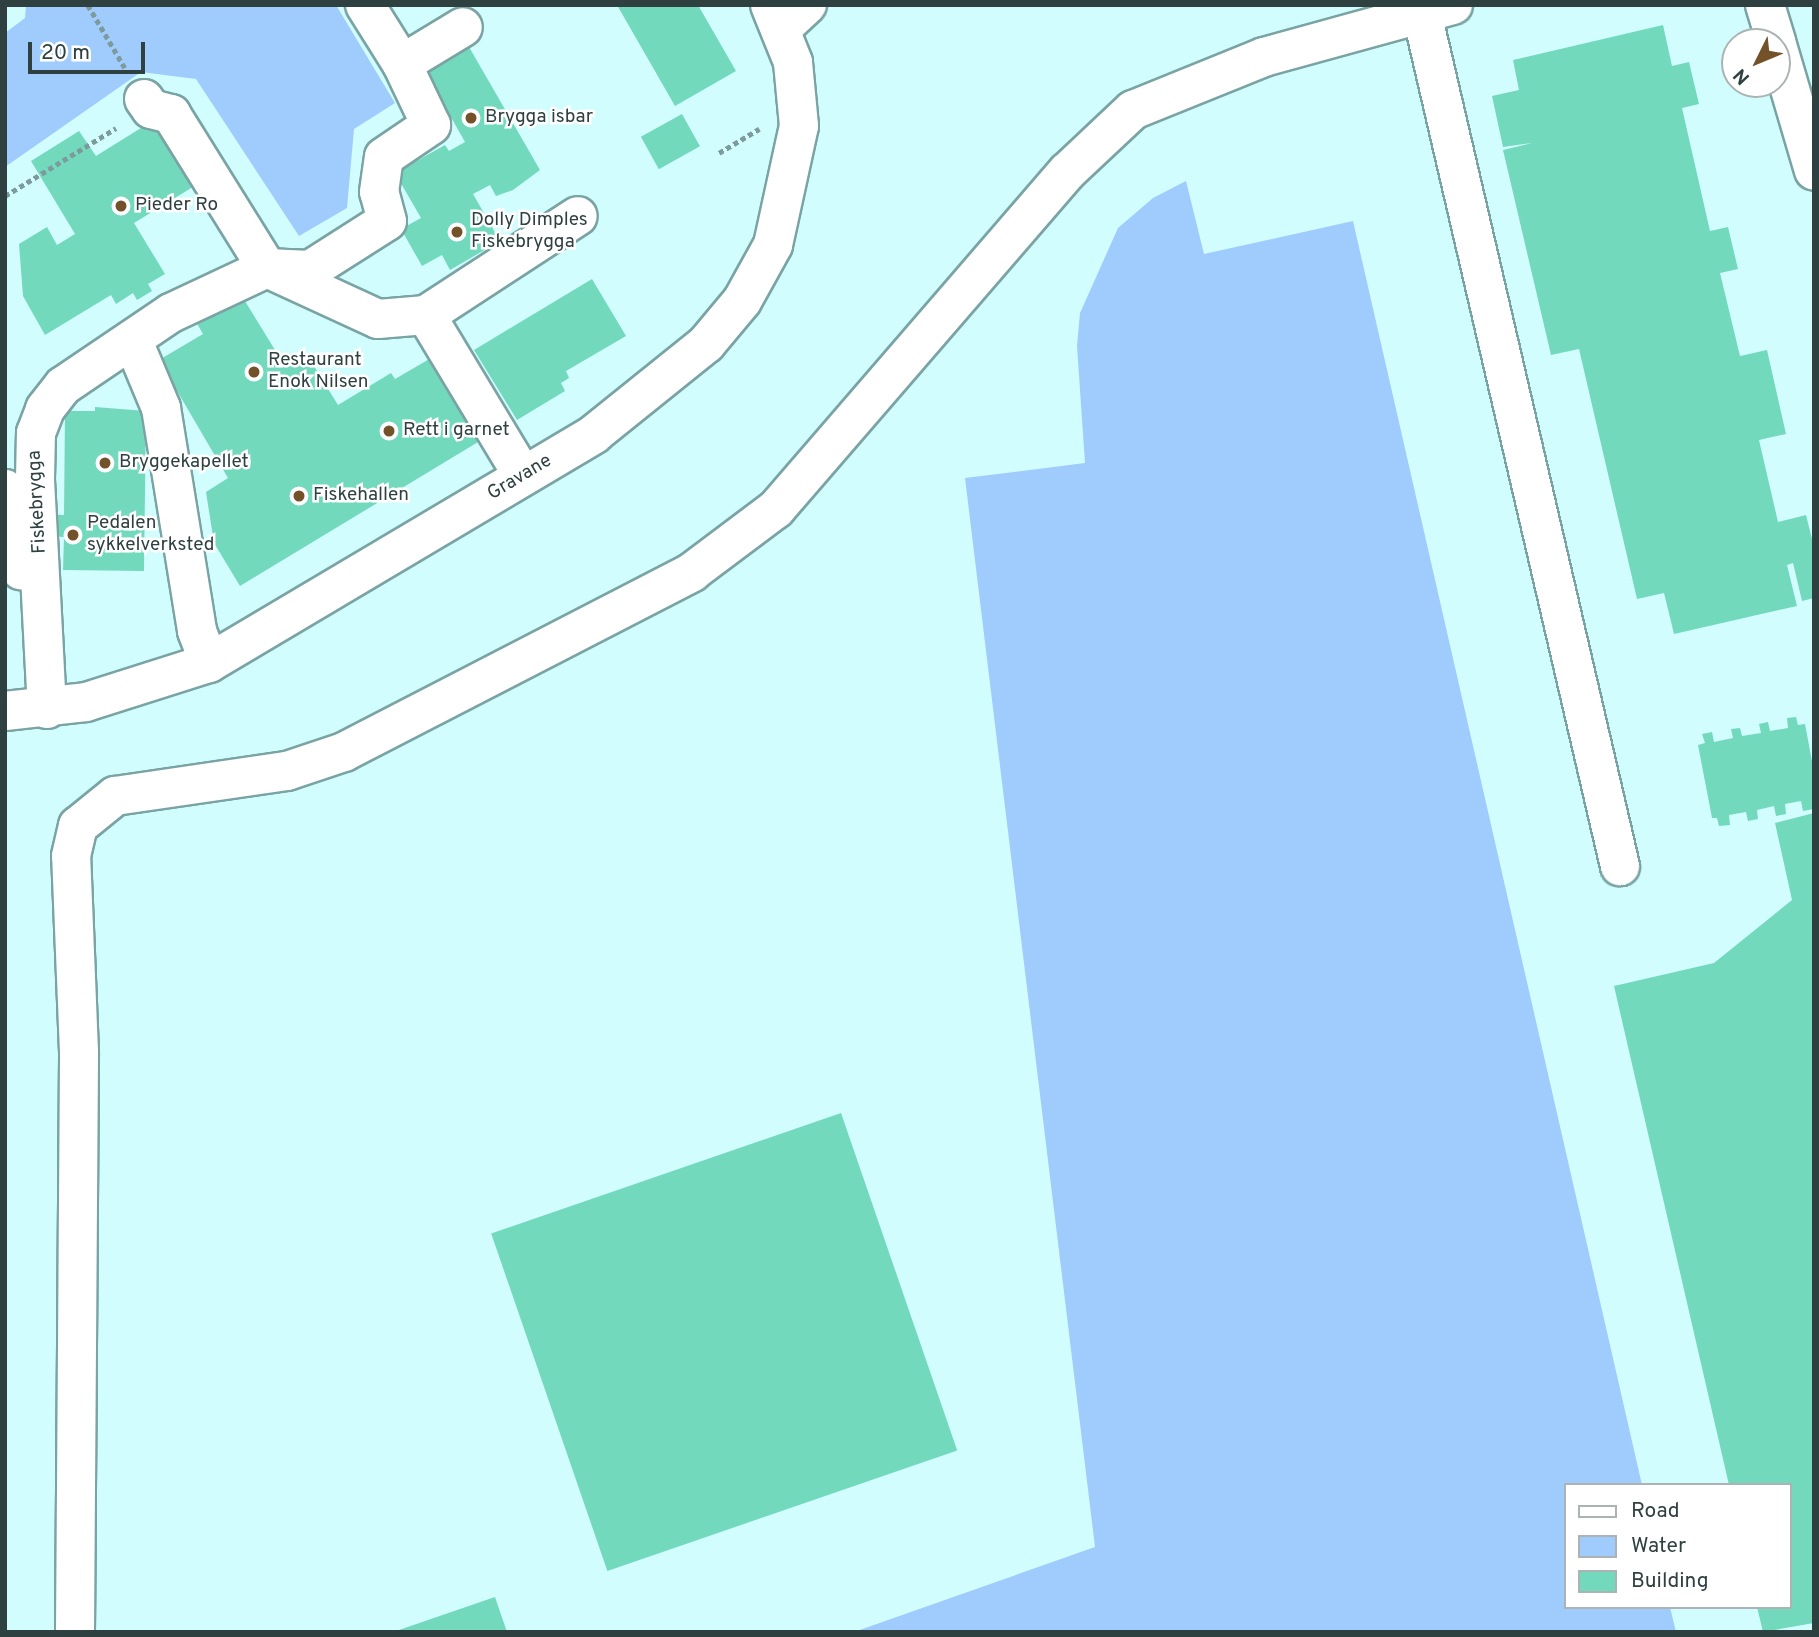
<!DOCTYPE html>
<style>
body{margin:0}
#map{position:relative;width:1819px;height:1637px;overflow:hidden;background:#d2fdff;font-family:Overpass,sans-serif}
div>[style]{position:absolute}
.water>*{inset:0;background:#9fccfd}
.building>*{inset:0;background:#72d9bd;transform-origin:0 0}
.path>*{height:4.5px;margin-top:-2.25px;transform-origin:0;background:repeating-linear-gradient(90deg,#7d9b9c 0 5px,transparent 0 8.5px)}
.roads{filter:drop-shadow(2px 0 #7aa3a4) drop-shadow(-2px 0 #7aa3a4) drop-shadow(0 2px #7aa3a4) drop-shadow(0 -2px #7aa3a4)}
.minor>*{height:38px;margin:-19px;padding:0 19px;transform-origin:19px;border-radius:19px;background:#fff}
.dots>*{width:19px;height:19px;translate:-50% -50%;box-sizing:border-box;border:4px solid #fff;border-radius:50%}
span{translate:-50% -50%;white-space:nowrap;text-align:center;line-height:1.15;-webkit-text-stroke:5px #fff;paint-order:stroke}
.poi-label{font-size:19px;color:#2f4041}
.left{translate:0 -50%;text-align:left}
.street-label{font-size:19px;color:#2f4041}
.frame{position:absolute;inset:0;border:7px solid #2f4041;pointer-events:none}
.legend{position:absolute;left:1564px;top:1483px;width:228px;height:126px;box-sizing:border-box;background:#fff;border:2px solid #acb3b3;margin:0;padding:9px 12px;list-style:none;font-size:21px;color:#2f4041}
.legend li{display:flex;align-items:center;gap:14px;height:35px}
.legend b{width:35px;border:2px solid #acb3b3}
.north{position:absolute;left:1721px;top:28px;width:70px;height:70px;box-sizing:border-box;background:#fff;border:2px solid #acb3b3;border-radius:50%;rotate:227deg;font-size:19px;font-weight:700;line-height:28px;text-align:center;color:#2f4041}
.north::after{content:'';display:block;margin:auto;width:24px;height:32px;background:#735229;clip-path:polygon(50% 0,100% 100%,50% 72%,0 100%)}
.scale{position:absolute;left:28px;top:42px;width:117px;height:32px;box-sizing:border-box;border:4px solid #2f4041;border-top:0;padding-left:9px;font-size:21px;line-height:24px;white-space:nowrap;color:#2f4041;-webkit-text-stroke:5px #fff;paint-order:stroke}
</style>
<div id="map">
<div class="water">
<i style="clip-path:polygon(26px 5px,336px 5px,395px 103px,354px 129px,347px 208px,299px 236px,196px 79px,141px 72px,5px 167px,5px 33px,25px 18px)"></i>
<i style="clip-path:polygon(1186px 181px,1204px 254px,1353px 221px,1642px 1485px,1565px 1485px,1565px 1607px,1670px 1607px,1676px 1632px,854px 1632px,1095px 1547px,965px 478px,1085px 463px,1077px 346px,1080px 313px,1118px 228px,1153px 198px)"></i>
</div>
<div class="building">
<i style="clip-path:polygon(617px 5px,698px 5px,736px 71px,675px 106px)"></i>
<i style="clip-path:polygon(1663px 25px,1672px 66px,1689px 62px,1699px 104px,1682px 108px,1710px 231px,1728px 227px,1738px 269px,1720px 273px,1740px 356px,1767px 350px,1786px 434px,1759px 440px,1778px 522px,1806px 515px,1814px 547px,1814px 598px,1802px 601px,1793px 563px,1787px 565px,1797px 606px,1674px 634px,1664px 593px,1637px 599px,1579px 349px,1551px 355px,1503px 150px,1532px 143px,1503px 147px,1492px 96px,1519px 90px,1513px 60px)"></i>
<i style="clip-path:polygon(465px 40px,540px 170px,513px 190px,496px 196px,490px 185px,473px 194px,500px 241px,450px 270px,442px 255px,422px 266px,401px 229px,421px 218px,395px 173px,445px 145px,449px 151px,465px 142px,421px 64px)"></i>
<i style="left:682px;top:114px;width:37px;height:47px;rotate:61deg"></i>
<i style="clip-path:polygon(157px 118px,196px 185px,134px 223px,165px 274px,148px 284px,152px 291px,137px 300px,133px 293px,116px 304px,111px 295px,45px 335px,23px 296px,19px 244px,47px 227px,57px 245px,75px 234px,31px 161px,79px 131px,96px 156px)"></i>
<i style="clip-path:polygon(592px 279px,626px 336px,566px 371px,569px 378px,561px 383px,565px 391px,517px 420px,474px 350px)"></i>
<i style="clip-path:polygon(240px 293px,283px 363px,304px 350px,338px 405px,391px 373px,395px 379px,438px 354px,488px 436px,240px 586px,214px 543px,206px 492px,228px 478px,159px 360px,203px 334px,195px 320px)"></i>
<i style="clip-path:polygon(95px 407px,146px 411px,144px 571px,63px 570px,64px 537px,48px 536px,49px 514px,64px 515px,65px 411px,95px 411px)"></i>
<i style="clip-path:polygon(1796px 717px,1798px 725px,1805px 724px,1814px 772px,1814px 809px,1803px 811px,1801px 801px,1785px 804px,1786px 814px,1776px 816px,1774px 806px,1757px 810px,1758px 819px,1748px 821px,1746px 812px,1729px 815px,1730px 825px,1719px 826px,1717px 818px,1712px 818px,1698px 745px,1705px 743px,1702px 734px,1712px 732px,1714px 742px,1733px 738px,1731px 729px,1740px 728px,1742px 736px,1761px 733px,1759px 724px,1768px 722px,1770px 731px,1788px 728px,1787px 718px)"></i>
<i style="clip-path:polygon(1814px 813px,1814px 1623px,1763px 1632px,1757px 1607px,1789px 1607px,1789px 1485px,1729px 1485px,1614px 986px,1714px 963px,1792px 900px,1775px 823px)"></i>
<i style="left:841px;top:1113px;width:357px;height:370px;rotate:71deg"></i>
<i style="clip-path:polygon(495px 1597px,507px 1632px,396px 1632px,396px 1631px)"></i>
</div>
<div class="path">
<i style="left:88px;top:5px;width:73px;rotate:59.6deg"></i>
<i style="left:719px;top:153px;width:47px;rotate:-31deg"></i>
<i style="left:5px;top:196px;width:130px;rotate:-31.5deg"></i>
</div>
<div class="roads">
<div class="minor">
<i style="left:365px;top:5px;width:70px;rotate:57.9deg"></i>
<i style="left:1765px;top:5px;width:39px;rotate:73deg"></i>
<i style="left:1422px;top:14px;width:875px;rotate:76.92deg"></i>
<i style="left:782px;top:28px;width:34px;rotate:-43deg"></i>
<i style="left:1777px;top:45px;width:131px;rotate:73.6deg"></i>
<i style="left:144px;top:99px;width:12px;rotate:55deg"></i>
<i style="left:151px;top:109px;width:21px;rotate:14deg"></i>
<i style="left:171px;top:114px;width:181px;rotate:58.1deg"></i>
<i style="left:267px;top:268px;width:122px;rotate:24.7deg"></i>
<i style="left:378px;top:319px;width:48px;rotate:-4.8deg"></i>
<i style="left:426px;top:315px;width:181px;rotate:-33.1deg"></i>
<i style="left:426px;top:315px;width:188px;rotate:58.9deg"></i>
<i style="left:133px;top:341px;width:73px;rotate:67.3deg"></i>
<i style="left:161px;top:408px;width:226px;rotate:80.8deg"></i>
<i style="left:197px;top:631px;width:34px;rotate:69deg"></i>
<i style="left:5px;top:489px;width:83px;rotate:78.8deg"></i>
<i style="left:47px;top:709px;width:230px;rotate:-93deg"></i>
<i style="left:35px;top:479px;width:46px;rotate:-88.8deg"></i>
<i style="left:36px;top:433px;width:26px;rotate:-69deg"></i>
<i style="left:45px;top:409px;width:29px;rotate:-52deg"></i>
<i style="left:63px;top:386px;width:130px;rotate:-34.1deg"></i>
<i style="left:171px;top:313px;width:106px;rotate:-25.1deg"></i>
<i style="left:267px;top:268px;width:43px;rotate:2.7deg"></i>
<i style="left:310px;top:270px;width:91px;rotate:-32.5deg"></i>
<i style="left:387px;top:221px;width:30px;rotate:-105deg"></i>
<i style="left:379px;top:192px;width:35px;rotate:-82deg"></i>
<i style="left:384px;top:157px;width:57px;rotate:-34.2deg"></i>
<i style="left:431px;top:125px;width:68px;rotate:-115.4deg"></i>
<i style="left:402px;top:64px;width:71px;rotate:-31.2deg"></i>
<i style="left:5px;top:711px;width:81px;rotate:-6.3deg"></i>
<i style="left:86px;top:702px;width:129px;rotate:-17.6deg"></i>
<i style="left:209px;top:663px;width:448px;rotate:-30.7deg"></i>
<i style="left:594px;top:434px;width:144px;rotate:-38.8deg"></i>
<i style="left:706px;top:344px;width:56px;rotate:-50.1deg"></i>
<i style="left:742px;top:301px;width:64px;rotate:-61deg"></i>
<i style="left:773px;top:245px;width:122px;rotate:-77.7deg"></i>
<i style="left:799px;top:126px;width:64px;rotate:-95.4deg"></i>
<i style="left:793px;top:62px;width:61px;rotate:-112deg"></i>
<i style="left:75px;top:1632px;width:580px;rotate:-89.6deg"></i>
<i style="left:79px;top:1052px;width:196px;rotate:-92.3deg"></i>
<i style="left:71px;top:856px;width:31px;rotate:-77deg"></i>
<i style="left:78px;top:826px;width:48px;rotate:-39deg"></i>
<i style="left:115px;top:796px;width:174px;rotate:-8.3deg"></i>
<i style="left:287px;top:771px;width:60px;rotate:-18.4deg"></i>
<i style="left:344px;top:752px;width:392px;rotate:-27.3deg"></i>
<i style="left:692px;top:572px;width:105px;rotate:-36.9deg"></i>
<i style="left:776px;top:509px;width:445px;rotate:-49.2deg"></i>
<i style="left:1067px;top:172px;width:91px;rotate:-43.2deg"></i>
<i style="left:1133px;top:110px;width:141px;rotate:-22deg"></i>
<i style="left:1264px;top:57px;width:196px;rotate:-15.4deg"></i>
</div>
</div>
<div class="dots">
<i style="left:471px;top:118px;background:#735229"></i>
<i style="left:121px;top:206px;background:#735229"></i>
<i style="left:457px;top:232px;background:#735229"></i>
<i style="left:254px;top:372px;background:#735229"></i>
<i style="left:389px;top:431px;background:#735229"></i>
<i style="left:105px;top:463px;background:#735229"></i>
<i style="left:299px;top:496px;background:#735229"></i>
<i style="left:73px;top:535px;background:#735229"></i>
</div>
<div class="poi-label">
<span class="left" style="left:485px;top:118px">Brygga isbar</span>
<span class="left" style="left:135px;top:206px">Pieder Ro</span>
<span class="left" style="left:471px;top:232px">Dolly Dimples<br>Fiskebrygga</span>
<span class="left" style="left:268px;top:372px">Restaurant<br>Enok Nilsen</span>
<span class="left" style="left:403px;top:431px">Rett i garnet</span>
<span class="left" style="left:119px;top:463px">Bryggekapellet</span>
<span class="left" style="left:313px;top:496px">Fiskehallen</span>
<span class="left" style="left:87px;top:535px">Pedalen<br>sykkelverksted</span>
</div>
<div class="street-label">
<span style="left:520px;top:478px;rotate:-31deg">Gravane</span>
<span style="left:38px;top:502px;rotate:-93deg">Fiskebrygga</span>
</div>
<div class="frame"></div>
<ul class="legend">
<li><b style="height:9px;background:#fff"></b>Road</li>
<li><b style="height:19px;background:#9fccfd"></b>Water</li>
<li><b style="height:19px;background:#72d9bd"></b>Building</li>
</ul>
<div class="north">N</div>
<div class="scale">20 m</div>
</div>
